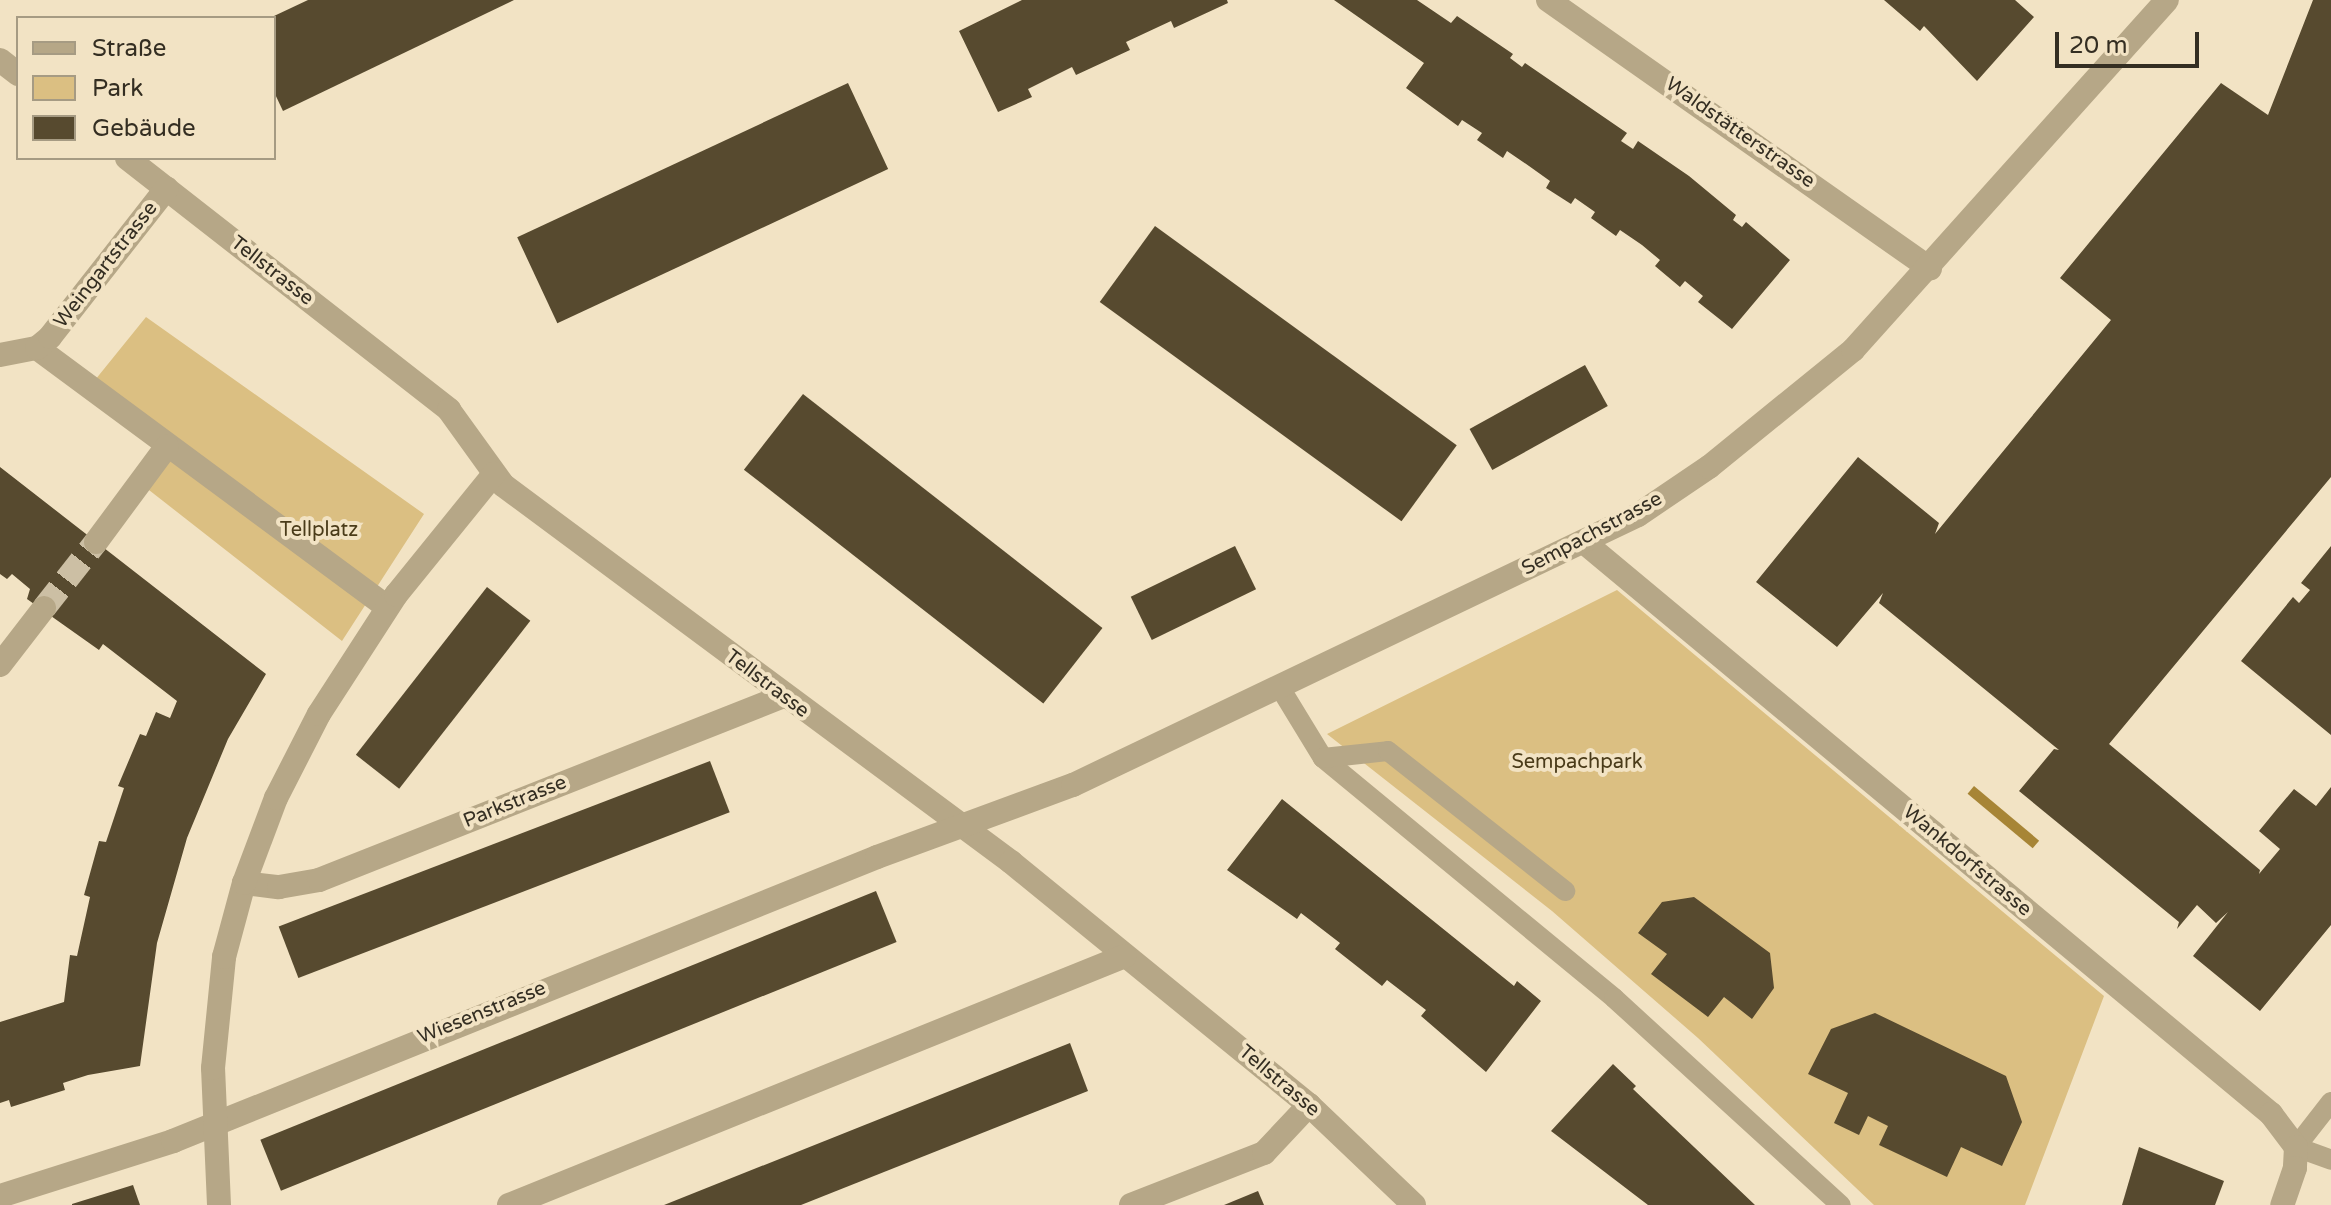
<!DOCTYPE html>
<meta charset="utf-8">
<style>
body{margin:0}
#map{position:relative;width:2331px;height:1205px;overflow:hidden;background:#f2e3c4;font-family:"Varela Round",sans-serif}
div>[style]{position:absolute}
.green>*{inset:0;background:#dbbf82}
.water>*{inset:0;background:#a78536;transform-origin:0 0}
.building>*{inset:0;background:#574a2f;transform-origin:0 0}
.street-tunnel>*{height:24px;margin-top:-12px;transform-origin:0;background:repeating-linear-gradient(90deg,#ccbfa4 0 24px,transparent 0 36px)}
.lane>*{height:20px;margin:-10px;padding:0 10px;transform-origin:10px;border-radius:10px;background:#b6a787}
.street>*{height:24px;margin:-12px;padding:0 12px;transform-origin:12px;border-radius:12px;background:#b6a787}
span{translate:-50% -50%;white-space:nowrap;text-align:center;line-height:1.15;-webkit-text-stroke:8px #f2e3c4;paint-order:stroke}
.street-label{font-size:20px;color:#342e22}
.park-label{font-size:20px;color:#4a3b19}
.legend{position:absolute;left:16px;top:16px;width:260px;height:144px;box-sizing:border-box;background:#f2e3c4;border:2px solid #a69b83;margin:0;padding:10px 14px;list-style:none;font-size:24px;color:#342e22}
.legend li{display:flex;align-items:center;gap:16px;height:40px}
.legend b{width:40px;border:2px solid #a69b83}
.scale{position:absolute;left:2055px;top:32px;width:144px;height:36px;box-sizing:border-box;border:4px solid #342e22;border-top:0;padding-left:10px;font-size:24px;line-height:28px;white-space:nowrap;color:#342e22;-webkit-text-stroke:6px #f2e3c4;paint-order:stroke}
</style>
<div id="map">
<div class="green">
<i style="clip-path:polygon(146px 317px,424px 514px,342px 641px,140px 483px,170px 446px,91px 385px)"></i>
<i style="clip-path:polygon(1617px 590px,2104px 996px,2025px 1205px,1874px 1205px,1698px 1038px,1552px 911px,1327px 734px)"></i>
</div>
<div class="water">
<i style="left:1974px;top:786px;width:85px;height:10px;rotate:40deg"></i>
</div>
<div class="building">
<i style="clip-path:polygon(308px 0,514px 0,283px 111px,274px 92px,274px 16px)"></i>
<i style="clip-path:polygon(1022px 0,1227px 0,1228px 3px,1174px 28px,1171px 21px,1126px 42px,1130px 50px,1076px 75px,1072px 67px,1028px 89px,1032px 97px,998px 112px,959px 31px)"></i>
<i style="clip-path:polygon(1334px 0,1417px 0,1451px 23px,1457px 16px,1513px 54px,1510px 58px,1522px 67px,1525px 63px,1627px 133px,1621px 141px,1633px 149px,1638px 141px,1689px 176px,1736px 215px,1733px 220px,1742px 227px,1746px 222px,1790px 260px,1732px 329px,1698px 302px,1703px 296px,1685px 281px,1680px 287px,1655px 266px,1660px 260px,1642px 245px,1620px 230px,1616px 236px,1591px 218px,1595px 212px,1575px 198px,1571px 204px,1546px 188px,1550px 181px,1529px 166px,1507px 151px,1503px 158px,1477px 140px,1482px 133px,1462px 120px,1458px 126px,1406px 88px,1424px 63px)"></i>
<i style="clip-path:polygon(1884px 0,2015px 0,2034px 17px,1977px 81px,1924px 26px,1920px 31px)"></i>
<i style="clip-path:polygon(2313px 0,2331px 0,2331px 477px,2109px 744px,2260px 870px,2259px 874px,2280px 849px,2259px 831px,2277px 809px,2294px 789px,2316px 806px,2331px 787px,2331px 925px,2260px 1011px,2193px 956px,2228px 912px,2216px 923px,2197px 905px,2177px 929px,2179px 922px,2019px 791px,2054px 749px,2059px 750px,1879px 603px,1883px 593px,1837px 647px,1756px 582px,1858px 457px,1939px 523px,1935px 534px,2111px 320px,2060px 278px,2221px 83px,2268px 115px)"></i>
<i style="left:848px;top:83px;width:95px;height:365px;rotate:65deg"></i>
<i style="left:1155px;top:226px;width:373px;height:94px;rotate:36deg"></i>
<i style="left:1585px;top:365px;width:47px;height:132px;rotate:61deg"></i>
<i style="left:803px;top:394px;width:380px;height:96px;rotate:38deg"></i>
<i style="clip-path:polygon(0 467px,266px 674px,228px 739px,187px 838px,157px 943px,140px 1066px,88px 1075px,63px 1083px,65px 1090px,11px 1107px,9px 1100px,0 1103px,0 1022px,64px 1002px,70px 955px,77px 956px,90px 897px,84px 895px,99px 841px,106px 842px,124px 788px,118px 786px,140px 734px,146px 736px,156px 712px,170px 718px,177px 701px,103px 644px,99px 650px,27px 599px,30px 589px,12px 574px,7px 579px,0 574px)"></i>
<i style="left:1235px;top:546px;width:48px;height:116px;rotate:64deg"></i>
<i style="clip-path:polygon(2331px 546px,2331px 735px,2241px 661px,2293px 597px,2299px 603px,2310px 590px,2301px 583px)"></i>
<i style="left:487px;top:587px;width:55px;height:213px;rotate:38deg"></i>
<i style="left:710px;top:761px;width:55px;height:462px;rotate:69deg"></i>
<i style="clip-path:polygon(1282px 799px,1514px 986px,1517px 981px,1541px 1001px,1486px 1072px,1421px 1016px,1426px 1010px,1387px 980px,1382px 986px,1335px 949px,1340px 943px,1301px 913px,1297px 919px,1227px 870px)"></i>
<i style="left:876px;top:891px;width:55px;height:664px;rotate:68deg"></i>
<i style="clip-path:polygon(1694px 897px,1770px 953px,1774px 988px,1752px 1019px,1724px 997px,1708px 1017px,1651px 974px,1667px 954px,1638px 933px,1662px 902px)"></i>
<i style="clip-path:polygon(1875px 1013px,2006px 1076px,2022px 1122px,2002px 1166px,1961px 1147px,1947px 1177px,1879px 1145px,1888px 1126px,1868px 1116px,1859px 1135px,1834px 1123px,1848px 1093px,1808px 1074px,1831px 1029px)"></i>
<i style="clip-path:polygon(1070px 1043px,1088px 1091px,801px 1205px,664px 1205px)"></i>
<i style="clip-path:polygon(1613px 1064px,1636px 1086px,1633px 1089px,1755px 1205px,1648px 1205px,1551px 1131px)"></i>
<i style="clip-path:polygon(2139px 1147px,2224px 1181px,2215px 1205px,2122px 1205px)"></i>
<i style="clip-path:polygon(133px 1185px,140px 1205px,72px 1205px,72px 1204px)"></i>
<i style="clip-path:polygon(1258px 1191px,1264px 1205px,1224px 1205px)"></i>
</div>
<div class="street-tunnel">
<i style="left:44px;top:608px;width:84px;rotate:-51.8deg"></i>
</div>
<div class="lane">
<i style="left:1279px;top:686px;width:84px;rotate:58.6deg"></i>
<i style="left:1323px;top:758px;width:377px;rotate:39.5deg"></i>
<i style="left:1614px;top:998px;width:307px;rotate:42.4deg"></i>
<i style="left:1323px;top:758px;width:65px;rotate:-6.1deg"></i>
<i style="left:1388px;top:751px;width:226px;rotate:38.3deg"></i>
<i style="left:2331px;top:1102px;width:57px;rotate:127.9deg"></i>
<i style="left:2296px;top:1147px;width:37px;rotate:20deg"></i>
</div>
<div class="street">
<i style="left:1548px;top:0;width:467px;rotate:35.1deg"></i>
<i style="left:0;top:60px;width:23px;rotate:38deg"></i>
<i style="left:127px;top:158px;width:409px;rotate:38deg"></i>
<i style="left:449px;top:410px;width:92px;rotate:54.2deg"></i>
<i style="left:503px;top:485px;width:633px;rotate:36.58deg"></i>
<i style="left:1011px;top:862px;width:385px;rotate:39.2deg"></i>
<i style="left:1309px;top:1105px;width:145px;rotate:43.6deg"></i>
<i style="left:37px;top:348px;width:435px;rotate:36.5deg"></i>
<i style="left:0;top:355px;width:38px;rotate:-11deg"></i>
<i style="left:37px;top:348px;width:17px;rotate:-40deg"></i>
<i style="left:50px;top:337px;width:189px;rotate:-51.9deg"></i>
<i style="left:96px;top:542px;width:119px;rotate:-53.5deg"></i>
<i style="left:1585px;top:543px;width:893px;rotate:39.77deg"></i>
<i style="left:2271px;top:1114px;width:41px;rotate:52.9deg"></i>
<i style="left:2296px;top:1147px;width:21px;rotate:93deg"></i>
<i style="left:2295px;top:1168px;width:39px;rotate:109deg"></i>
<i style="left:0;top:665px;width:72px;rotate:-52.3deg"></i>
<i style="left:244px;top:883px;width:35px;rotate:7deg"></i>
<i style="left:279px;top:887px;width:41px;rotate:-9.9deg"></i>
<i style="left:319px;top:880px;width:498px;rotate:-21.6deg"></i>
<i style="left:0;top:1196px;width:182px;rotate:-17.6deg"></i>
<i style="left:173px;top:1141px;width:759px;rotate:-21.97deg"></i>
<i style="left:877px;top:857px;width:209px;rotate:-20.2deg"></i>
<i style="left:1073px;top:785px;width:626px;rotate:-25.54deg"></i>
<i style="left:1638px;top:515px;width:86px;rotate:-34.1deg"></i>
<i style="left:1709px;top:467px;width:186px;rotate:-39.1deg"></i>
<i style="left:1853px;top:350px;width:470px;rotate:-48.1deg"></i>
<i style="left:219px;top:1205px;width:137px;rotate:-92.5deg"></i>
<i style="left:213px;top:1068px;width:112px;rotate:-84.3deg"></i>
<i style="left:224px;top:957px;width:77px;rotate:-74.9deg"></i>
<i style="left:244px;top:883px;width:91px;rotate:-69.4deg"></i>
<i style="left:276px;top:798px;width:94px;rotate:-62.9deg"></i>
<i style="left:319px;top:714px;width:142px;rotate:-57.1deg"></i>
<i style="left:396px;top:595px;width:156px;rotate:-51deg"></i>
<i style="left:509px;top:1205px;width:664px;rotate:-22.01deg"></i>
<i style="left:1131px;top:1205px;width:143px;rotate:-21.4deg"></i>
<i style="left:1264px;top:1153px;width:66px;rotate:-46.8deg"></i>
</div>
<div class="street-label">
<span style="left:1740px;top:133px;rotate:35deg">Waldstätterstrasse</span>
<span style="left:106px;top:265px;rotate:-52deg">Weingartstrasse</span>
<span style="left:272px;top:271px;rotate:38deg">Tellstrasse</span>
<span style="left:1592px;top:534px;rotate:-28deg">Sempachstrasse</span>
<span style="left:767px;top:684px;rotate:37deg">Tellstrasse</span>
<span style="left:515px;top:802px;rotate:-22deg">Parkstrasse</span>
<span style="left:1967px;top:861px;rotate:40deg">Wankdorfstrasse</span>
<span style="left:482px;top:1013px;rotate:-22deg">Wiesenstrasse</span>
<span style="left:1279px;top:1081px;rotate:40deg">Tellstrasse</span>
</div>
<div class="park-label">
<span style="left:319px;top:530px">Tellplatz</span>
<span style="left:1577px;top:762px">Sempachpark</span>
</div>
<ul class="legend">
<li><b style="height:10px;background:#b6a787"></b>Straße</li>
<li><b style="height:22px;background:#dbbf82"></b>Park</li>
<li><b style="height:22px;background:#574a2f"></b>Gebäude</li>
</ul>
<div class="scale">20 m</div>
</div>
